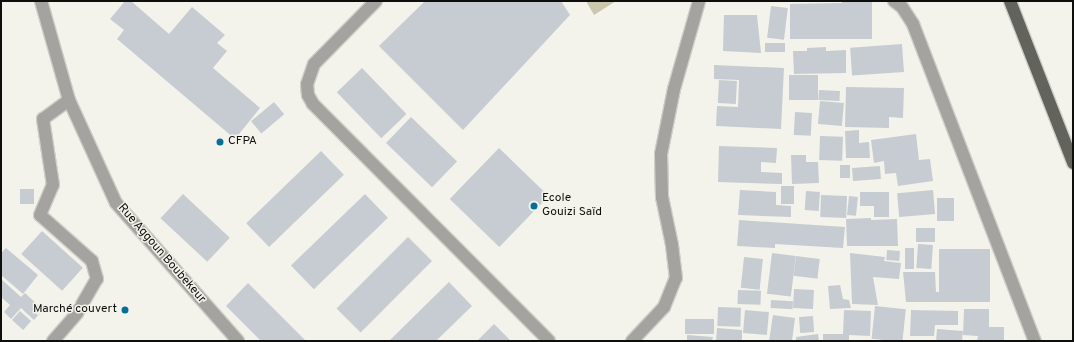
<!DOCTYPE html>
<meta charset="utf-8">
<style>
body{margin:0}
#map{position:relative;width:1074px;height:342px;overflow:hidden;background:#f4f3eb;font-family:Overpass,sans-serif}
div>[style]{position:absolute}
.green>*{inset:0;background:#cac7ae}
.building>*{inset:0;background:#c6ccd1;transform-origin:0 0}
.roads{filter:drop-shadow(1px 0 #cfcec7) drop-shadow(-1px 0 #cfcec7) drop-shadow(0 1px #cfcec7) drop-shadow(0 -1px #cfcec7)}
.minor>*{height:12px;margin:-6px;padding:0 6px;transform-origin:6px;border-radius:6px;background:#a4a3a0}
.primary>*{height:12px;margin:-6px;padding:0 6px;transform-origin:6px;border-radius:6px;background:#63635e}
.dots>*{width:11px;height:11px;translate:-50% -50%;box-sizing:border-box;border:2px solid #f4f3eb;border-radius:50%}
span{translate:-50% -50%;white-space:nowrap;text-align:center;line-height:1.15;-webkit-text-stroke:3px #f4f3eb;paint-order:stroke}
.poi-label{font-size:12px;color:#0e0e0c}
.left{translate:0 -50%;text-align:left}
.right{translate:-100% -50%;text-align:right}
.street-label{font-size:12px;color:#0e0e0c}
.frame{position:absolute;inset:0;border:2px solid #0e0e0c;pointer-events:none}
</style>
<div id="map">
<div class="green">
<i style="clip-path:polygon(586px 1px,616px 1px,594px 15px)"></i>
</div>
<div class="building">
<i style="clip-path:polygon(125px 1px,131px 1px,169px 34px,192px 7px,225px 35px,217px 43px,227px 51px,213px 68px,260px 108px,235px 139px,117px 39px,124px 30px,110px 19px)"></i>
<i style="clip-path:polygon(425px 1px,561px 1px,570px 15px,463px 130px,379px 46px)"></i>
<i style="clip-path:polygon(842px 1px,872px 2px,872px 39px,790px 39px,790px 4px,842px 3px)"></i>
<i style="left:771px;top:6px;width:17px;height:32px;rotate:7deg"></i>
<i style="clip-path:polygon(724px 15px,757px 15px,761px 53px,723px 51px)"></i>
<i style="left:765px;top:43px;width:20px;height:9px"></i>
<i style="left:902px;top:44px;width:28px;height:52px;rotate:86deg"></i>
<i style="clip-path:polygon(826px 47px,826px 51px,846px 50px,846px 73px,794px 74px,793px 51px,807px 51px,807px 48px)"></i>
<i style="clip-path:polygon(714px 65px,784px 68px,781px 129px,716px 126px,717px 106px,738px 107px,739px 80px,714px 79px)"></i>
<i style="left:362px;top:68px;width:64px;height:35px;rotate:46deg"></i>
<i style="left:818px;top:75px;width:25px;height:29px;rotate:90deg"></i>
<i style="left:719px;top:80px;width:18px;height:23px;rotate:3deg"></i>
<i style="clip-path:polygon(846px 87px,904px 88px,903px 118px,889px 117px,889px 128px,845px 127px)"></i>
<i style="left:819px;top:90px;width:21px;height:10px;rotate:3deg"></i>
<i style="left:820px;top:101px;width:24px;height:23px;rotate:5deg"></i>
<i style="left:274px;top:102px;width:16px;height:30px;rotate:50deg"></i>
<i style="left:795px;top:112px;width:17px;height:23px;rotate:3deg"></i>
<i style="left:411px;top:117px;width:64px;height:36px;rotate:44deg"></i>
<i style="clip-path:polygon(859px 130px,859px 143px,869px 142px,870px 158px,846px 158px,845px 131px)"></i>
<i style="clip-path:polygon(916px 134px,919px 160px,930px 159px,933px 181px,898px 186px,896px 173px,885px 174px,884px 161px,874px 163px,871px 140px)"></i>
<i style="left:820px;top:136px;width:23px;height:24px;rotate:2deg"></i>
<i style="clip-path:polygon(719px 146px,777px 148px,776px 163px,761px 162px,761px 172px,782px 173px,782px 184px,718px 182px)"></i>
<i style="left:499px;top:148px;width:69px;height:71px;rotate:44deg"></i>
<i style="left:321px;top:151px;width:33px;height:104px;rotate:46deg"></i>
<i style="clip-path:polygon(791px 155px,806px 155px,806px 162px,818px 162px,819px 183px,792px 184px)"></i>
<i style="left:850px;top:165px;width:13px;height:10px;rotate:90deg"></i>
<i style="left:880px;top:166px;width:13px;height:28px;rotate:86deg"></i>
<i style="left:781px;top:186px;width:13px;height:18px"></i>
<i style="left:20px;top:189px;width:14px;height:15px"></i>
<i style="clip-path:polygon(740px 190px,776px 192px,776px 205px,791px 206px,791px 217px,738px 215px)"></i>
<i style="left:933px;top:190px;width:24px;height:36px;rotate:85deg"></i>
<i style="left:806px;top:191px;width:14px;height:19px;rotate:4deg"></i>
<i style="clip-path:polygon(860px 192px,889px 192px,889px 217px,874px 217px,874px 206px,860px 206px)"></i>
<i style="left:183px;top:194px;width:64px;height:33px;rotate:43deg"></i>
<i style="left:365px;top:194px;width:33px;height:103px;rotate:46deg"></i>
<i style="left:821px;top:195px;width:26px;height:22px;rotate:2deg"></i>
<i style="left:849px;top:196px;width:9px;height:19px;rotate:6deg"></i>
<i style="left:937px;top:198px;width:17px;height:23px"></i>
<i style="clip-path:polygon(871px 218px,871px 220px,897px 219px,898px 246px,847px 246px,846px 219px)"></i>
<i style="clip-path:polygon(739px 220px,845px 227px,843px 248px,775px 244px,775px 248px,737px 246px)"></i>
<i style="left:935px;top:228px;width:14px;height:19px;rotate:90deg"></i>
<i style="left:42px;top:231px;width:55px;height:31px;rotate:42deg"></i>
<i style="left:408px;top:237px;width:34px;height:101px;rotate:45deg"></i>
<i style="left:918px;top:244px;width:15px;height:24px;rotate:4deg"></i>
<i style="clip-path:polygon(6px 248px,38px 275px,23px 294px,1px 275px,1px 253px)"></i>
<i style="left:905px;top:248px;width:9px;height:21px"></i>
<i style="clip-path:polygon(939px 249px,990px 249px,990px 302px,906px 302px,903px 272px,935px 272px,936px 292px,939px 292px)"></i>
<i style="left:887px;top:250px;width:13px;height:10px;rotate:4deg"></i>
<i style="left:772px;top:253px;width:24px;height:41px;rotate:7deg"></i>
<i style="clip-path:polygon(850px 253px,885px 257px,884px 261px,901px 263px,899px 279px,873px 277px,878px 305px,852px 304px)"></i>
<i style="left:796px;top:256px;width:24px;height:20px;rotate:7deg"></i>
<i style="left:744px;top:257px;width:19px;height:31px;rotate:6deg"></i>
<i style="clip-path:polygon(1px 279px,21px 297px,25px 293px,43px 310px,34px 320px,21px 308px,11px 319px,4px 312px,10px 305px,1px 297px)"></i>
<i style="clip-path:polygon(449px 282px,472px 306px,436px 341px,389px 341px)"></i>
<i style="clip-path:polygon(248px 283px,306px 341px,261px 341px,226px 306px)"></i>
<i style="clip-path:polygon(840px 285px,843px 299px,849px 300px,851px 308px,830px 309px,828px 286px)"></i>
<i style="left:794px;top:289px;width:20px;height:19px;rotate:3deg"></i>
<i style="left:738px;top:290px;width:23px;height:14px;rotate:2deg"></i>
<i style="left:771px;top:300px;width:22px;height:8px;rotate:3deg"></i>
<i style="left:875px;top:306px;width:31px;height:33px;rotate:6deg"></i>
<i style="left:718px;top:307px;width:23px;height:19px;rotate:2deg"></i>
<i style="clip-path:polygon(964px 309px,989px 309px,989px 327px,1004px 327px,1004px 341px,977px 341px,978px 336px,963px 335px)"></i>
<i style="left:745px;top:310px;width:24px;height:23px;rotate:5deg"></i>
<i style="clip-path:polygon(844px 310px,871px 311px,870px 336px,849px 335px,849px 341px,823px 341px,823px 334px,843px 334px)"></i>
<i style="clip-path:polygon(911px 310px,958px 311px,958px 325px,935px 325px,934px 336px,910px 336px)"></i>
<i style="left:20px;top:311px;width:15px;height:12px;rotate:42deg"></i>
<i style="clip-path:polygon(773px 315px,795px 318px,792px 341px,769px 341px)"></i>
<i style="left:813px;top:316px;width:16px;height:14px;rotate:86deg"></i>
<i style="left:685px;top:319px;width:29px;height:15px"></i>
<i style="clip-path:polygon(494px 324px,511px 341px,477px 341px)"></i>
<i style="clip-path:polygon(717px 328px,742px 330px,742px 341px,716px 341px)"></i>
<i style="clip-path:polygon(937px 329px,963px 331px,962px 341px,936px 341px)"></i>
<i style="clip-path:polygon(818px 334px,819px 341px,796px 341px,796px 337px)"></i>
<i style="clip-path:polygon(687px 335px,713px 337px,712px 341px,687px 341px)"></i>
</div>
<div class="roads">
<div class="minor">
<i style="left:41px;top:1px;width:103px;rotate:74.2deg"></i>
<i style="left:69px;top:100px;width:113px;rotate:65.5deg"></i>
<i style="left:116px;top:203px;width:184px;rotate:48.5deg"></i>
<i style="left:376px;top:1px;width:88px;rotate:134.5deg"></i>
<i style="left:314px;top:64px;width:21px;rotate:109deg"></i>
<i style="left:307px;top:84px;width:11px;rotate:85deg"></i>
<i style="left:308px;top:95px;width:10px;rotate:61deg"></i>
<i style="left:313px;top:104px;width:334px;rotate:45.1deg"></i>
<i style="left:894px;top:1px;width:10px;rotate:37deg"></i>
<i style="left:902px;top:7px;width:20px;rotate:57deg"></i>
<i style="left:913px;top:24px;width:340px;rotate:69deg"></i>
<i style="left:53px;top:341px;width:37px;rotate:-49deg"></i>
<i style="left:77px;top:313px;width:39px;rotate:-60deg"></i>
<i style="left:97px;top:279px;width:19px;rotate:-106deg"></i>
<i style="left:92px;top:261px;width:69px;rotate:-138.5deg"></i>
<i style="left:40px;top:215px;width:33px;rotate:-67deg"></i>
<i style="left:53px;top:185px;width:67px;rotate:-98.6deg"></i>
<i style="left:43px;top:119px;width:32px;rotate:-36deg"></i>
<i style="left:632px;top:341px;width:47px;rotate:-46.7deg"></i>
<i style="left:664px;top:307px;width:31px;rotate:-68deg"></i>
<i style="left:676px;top:278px;width:33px;rotate:-97deg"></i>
<i style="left:672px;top:245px;width:49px;rotate:-101.8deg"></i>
<i style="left:662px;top:197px;width:43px;rotate:-91.3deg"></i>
<i style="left:661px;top:154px;width:66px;rotate:-78.7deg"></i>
<i style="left:674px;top:89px;width:91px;rotate:-74.1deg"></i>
</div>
<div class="primary">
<i style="left:1010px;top:1px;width:174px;rotate:68.7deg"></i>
</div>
</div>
<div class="dots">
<i style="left:220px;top:142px;background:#046f9b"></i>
<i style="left:534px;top:206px;background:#046f9b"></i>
<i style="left:125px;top:310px;background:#046f9b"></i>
</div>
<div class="poi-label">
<span class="left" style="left:228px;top:142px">CFPA</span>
<span class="left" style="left:542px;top:206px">Ecole<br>Gouizi Saïd</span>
<span class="right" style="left:117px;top:310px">Marché couvert</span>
</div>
<div class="street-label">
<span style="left:161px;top:254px;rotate:49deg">Rue Aggoun Boubekeur</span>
</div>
<div class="frame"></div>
</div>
